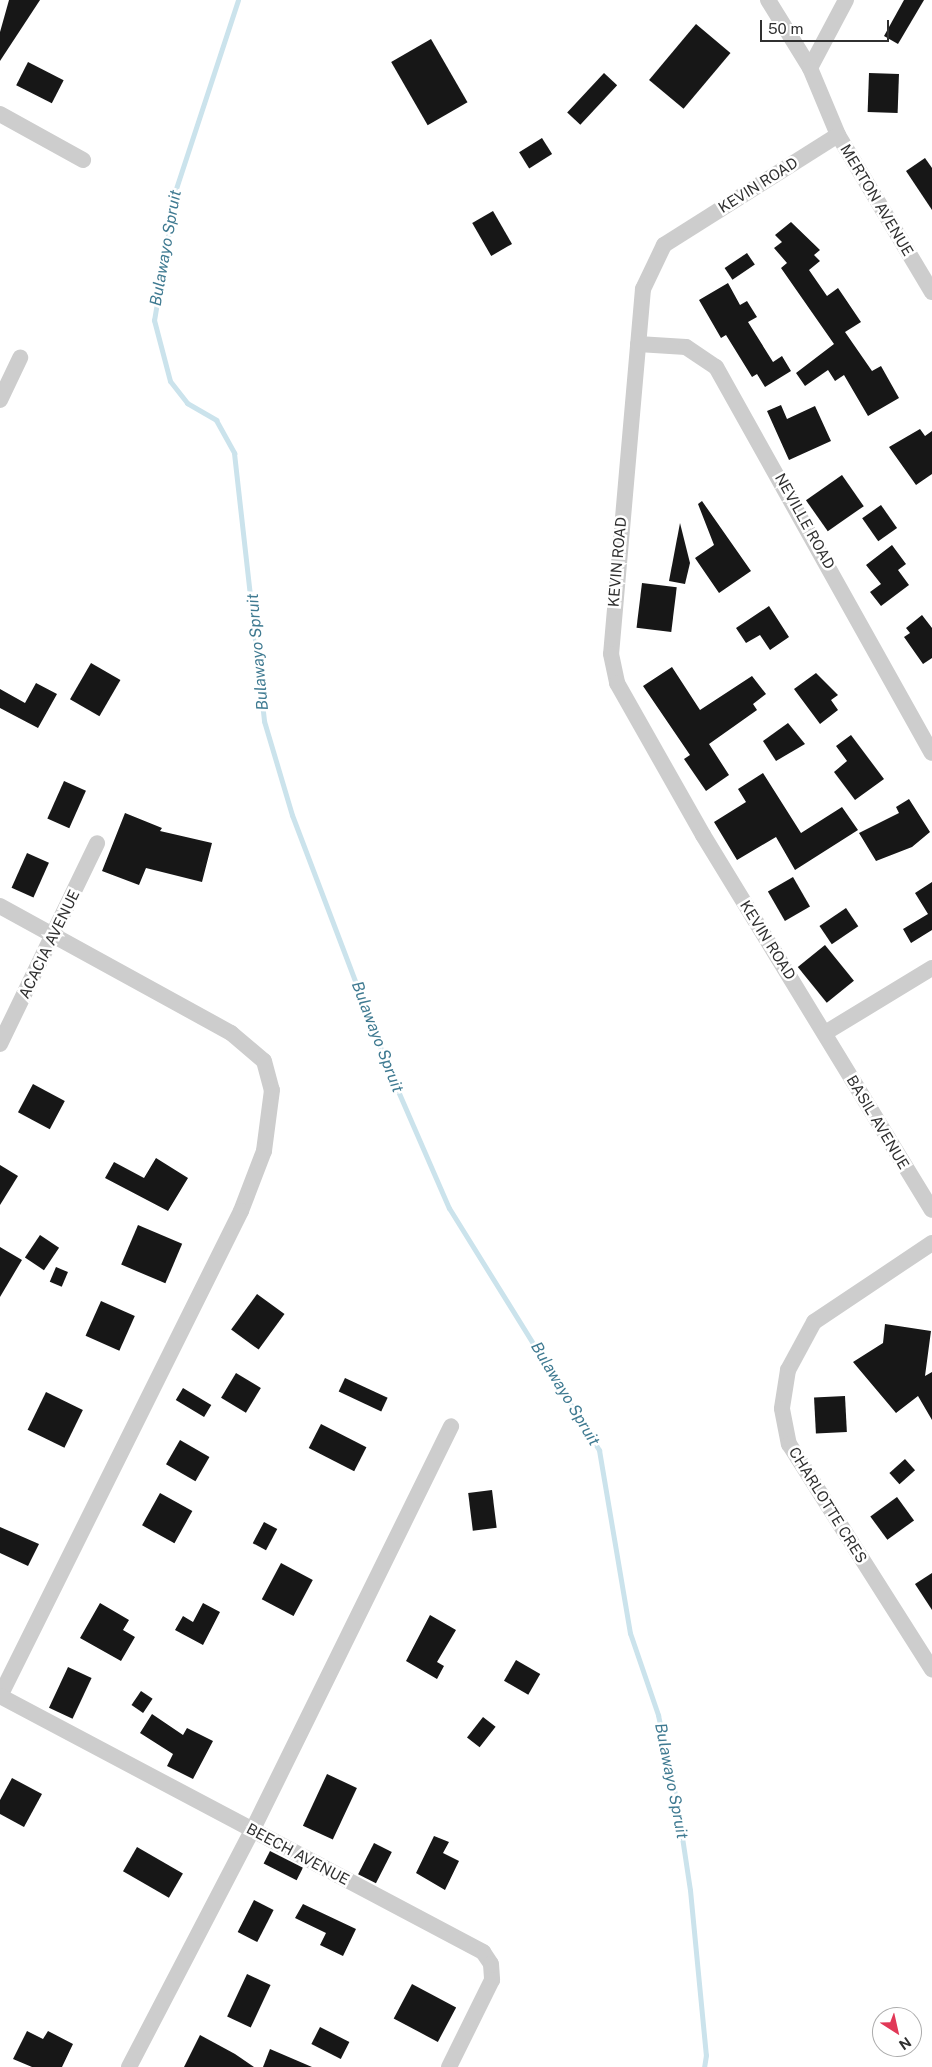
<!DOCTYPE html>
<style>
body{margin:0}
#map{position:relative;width:932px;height:2067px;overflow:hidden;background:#fff;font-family:"Public Sans",sans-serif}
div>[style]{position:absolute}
.stream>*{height:5px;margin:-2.5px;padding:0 2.5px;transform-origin:2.5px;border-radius:2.5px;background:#cbe3ec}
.building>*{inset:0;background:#171717;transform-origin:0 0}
.minor>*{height:16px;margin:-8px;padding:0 8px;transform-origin:8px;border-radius:8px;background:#cdcdcd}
span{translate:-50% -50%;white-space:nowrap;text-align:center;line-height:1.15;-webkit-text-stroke:5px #fff;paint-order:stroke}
.street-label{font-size:15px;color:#303030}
.water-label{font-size:16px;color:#3f7a91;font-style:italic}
.north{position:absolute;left:872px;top:2007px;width:50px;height:50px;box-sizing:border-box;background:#fff;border:1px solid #acacac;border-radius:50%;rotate:145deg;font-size:14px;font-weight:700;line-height:20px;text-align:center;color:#303030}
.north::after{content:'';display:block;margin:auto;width:18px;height:22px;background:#e13857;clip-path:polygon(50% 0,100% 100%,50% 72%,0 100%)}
.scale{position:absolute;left:760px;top:20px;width:129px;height:22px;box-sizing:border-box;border:2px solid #303030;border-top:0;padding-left:6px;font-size:15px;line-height:18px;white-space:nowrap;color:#303030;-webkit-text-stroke:4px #fff;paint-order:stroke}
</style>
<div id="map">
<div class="stream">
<i style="left:238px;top:0;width:199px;rotate:108.2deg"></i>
<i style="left:176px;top:189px;width:133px;rotate:99.5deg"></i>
<i style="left:154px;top:320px;width:63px;rotate:75.3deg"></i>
<i style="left:170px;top:381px;width:28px;rotate:52deg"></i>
<i style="left:187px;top:403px;width:34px;rotate:30deg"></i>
<i style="left:216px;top:420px;width:38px;rotate:61deg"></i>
<i style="left:234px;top:453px;width:270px;rotate:83.6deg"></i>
<i style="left:264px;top:721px;width:98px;rotate:73.4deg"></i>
<i style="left:292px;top:815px;width:271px;rotate:69.2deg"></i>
<i style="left:388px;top:1068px;width:153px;rotate:66.5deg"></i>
<i style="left:449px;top:1208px;width:285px;rotate:58.2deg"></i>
<i style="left:599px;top:1450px;width:186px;rotate:80.4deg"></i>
<i style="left:630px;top:1633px;width:87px;rotate:71.1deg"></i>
<i style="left:658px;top:1715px;width:91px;rotate:77.9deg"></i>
<i style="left:677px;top:1804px;width:87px;rotate:81.4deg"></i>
<i style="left:690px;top:1890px;width:166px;rotate:84.5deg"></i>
<i style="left:706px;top:2055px;width:12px;rotate:99deg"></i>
</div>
<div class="building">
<i style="clip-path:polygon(9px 0,40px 0,0 61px,0 32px)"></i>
<i style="clip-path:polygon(904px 0,924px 0,898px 44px,884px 36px)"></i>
<i style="left:696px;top:24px;width:45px;height:73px;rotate:40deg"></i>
<i style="left:431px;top:39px;width:73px;height:46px;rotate:60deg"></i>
<i style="left:28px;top:62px;width:40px;height:26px;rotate:27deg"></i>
<i style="left:604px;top:73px;width:18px;height:54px;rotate:43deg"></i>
<i style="left:869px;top:73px;width:30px;height:39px;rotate:2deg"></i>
<i style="left:542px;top:138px;width:19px;height:27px;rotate:58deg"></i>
<i style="clip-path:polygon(925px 158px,932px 168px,932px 210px,906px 171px)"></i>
<i style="left:493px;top:211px;width:38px;height:24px;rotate:60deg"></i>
<i style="clip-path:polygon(791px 222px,820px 250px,814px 255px,820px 261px,809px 270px,827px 296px,838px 288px,861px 322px,845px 332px,872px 371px,881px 366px,899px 398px,868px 416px,844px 375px,835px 381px,828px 370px,805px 386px,796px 373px,834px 344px,781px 268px,787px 263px,774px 248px,782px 242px,775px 235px)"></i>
<i style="left:747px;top:253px;width:14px;height:27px;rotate:56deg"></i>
<i style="clip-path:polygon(728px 283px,740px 305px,747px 301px,757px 317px,748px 322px,773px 362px,782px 356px,791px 371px,765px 387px,757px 374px,752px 377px,726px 335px,721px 338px,699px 300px)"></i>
<i style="clip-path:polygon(781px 405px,787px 419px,815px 406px,831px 441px,789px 460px,767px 411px)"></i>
<i style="clip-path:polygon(920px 429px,925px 436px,932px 431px,932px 474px,916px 485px,889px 447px)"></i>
<i style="left:842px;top:475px;width:38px;height:44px;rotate:55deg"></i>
<i style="clip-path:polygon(702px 501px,751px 571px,719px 593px,695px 558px,714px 545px,698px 504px)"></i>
<i style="left:881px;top:505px;width:28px;height:23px;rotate:55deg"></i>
<i style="clip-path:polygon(680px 523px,690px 563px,685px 584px,669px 581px)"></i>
<i style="clip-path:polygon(892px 545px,906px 564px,898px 570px,909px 585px,881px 606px,870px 592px,881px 584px,866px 565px)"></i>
<i style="left:642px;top:583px;width:35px;height:45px;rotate:7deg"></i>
<i style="clip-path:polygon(769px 606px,789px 637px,770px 650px,760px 635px,746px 643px,736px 628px)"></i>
<i style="clip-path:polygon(922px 615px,932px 628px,932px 658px,923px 664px,904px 637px,910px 633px,906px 628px)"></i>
<i style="left:91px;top:663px;width:34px;height:42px;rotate:30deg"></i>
<i style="clip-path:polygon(672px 667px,700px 710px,752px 676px,766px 694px,753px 704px,757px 710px,709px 744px,729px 775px,706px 791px,684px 759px,690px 755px,643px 686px)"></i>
<i style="clip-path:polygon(816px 673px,838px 695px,831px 700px,838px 710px,820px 724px,794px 689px)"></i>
<i style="clip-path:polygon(36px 683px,57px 694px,38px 728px,0 708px,0 689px,25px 703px)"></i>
<i style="clip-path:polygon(788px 723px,805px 744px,776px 761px,763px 741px)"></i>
<i style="clip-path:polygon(851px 735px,884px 779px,855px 800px,834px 772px,847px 761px,836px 746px)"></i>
<i style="clip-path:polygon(763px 773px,801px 833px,842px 807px,858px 830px,795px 870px,776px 837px,737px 860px,714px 822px,746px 802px,738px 789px)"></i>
<i style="left:64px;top:781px;width:24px;height:41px;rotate:24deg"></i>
<i style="clip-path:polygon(909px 799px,930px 832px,912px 847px,876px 861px,859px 833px,899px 813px,896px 807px)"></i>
<i style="clip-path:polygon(125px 813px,162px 828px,160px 831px,212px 843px,202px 882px,146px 868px,139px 885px,102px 871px)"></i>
<i style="left:27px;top:853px;width:24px;height:38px;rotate:24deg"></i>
<i style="left:793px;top:877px;width:34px;height:29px;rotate:60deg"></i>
<i style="clip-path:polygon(932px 882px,932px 930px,911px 943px,903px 929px,928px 914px,915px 893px)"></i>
<i style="left:846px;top:908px;width:22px;height:32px;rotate:56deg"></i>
<i style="left:825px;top:945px;width:46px;height:35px;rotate:51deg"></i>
<i style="left:33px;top:1084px;width:36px;height:32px;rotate:28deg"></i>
<i style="clip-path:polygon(156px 1158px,188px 1178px,168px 1211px,105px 1178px,114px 1162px,144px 1178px)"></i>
<i style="clip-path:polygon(0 1165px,18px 1176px,0 1205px)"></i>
<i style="left:138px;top:1225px;width:48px;height:43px;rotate:23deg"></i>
<i style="left:40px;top:1235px;width:23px;height:27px;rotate:34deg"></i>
<i style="clip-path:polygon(0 1247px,22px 1260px,0 1297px)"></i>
<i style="left:56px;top:1267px;width:13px;height:16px;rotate:23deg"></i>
<i style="left:257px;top:1294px;width:34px;height:44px;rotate:36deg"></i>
<i style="left:101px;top:1301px;width:37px;height:38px;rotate:24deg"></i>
<i style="clip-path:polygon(885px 1324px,931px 1331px,925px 1376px,932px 1372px,932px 1420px,918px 1396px,896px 1413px,853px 1362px,883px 1343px)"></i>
<i style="left:236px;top:1373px;width:29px;height:29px;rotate:31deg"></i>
<i style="left:345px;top:1378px;width:47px;height:15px;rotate:25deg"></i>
<i style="left:183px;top:1388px;width:33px;height:14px;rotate:31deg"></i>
<i style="left:46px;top:1392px;width:41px;height:42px;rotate:26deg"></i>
<i style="left:845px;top:1396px;width:36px;height:31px;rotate:87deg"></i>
<i style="left:321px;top:1424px;width:51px;height:27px;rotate:27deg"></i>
<i style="left:180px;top:1440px;width:34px;height:28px;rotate:30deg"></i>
<i style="left:905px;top:1459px;width:15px;height:21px;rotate:48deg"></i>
<i style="left:492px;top:1490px;width:38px;height:24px;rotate:83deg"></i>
<i style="left:160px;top:1493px;width:37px;height:37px;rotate:29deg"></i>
<i style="left:897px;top:1497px;width:29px;height:33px;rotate:54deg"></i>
<i style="left:264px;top:1522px;width:15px;height:24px;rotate:28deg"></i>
<i style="clip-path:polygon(0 1527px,39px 1544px,28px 1566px,0 1553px)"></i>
<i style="left:281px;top:1563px;width:36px;height:41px;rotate:28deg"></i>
<i style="clip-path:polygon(932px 1573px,932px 1610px,915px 1584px)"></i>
<i style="clip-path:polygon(100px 1603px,129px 1620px,123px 1630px,135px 1637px,121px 1661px,80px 1638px)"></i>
<i style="clip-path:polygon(203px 1603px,220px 1612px,203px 1645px,175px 1630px,183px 1616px,193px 1622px)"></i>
<i style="clip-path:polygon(430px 1615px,456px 1630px,437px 1662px,444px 1666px,437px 1679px,406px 1661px)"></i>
<i style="left:516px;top:1660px;width:28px;height:24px;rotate:30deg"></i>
<i style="left:68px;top:1667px;width:26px;height:45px;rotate:25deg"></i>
<i style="left:141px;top:1691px;width:14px;height:17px;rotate:34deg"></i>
<i style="clip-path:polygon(152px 1714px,183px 1735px,187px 1728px,213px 1741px,193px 1779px,167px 1766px,173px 1754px,140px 1733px)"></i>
<i style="left:483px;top:1717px;width:16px;height:26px;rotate:38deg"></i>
<i style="left:327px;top:1774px;width:33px;height:57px;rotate:25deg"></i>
<i style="clip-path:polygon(12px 1778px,42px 1794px,24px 1827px,0 1814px,0 1800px)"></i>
<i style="clip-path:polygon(434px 1836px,449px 1842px,443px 1853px,459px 1861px,445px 1890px,416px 1873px)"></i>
<i style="left:374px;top:1843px;width:20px;height:35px;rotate:27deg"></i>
<i style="left:137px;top:1847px;width:53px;height:28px;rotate:30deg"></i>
<i style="left:270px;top:1851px;width:37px;height:14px;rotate:27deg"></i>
<i style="left:254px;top:1900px;width:22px;height:36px;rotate:27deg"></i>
<i style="clip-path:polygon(303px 1904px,356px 1929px,343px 1956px,320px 1945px,326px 1933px,295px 1918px)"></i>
<i style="left:247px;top:1974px;width:26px;height:47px;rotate:25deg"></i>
<i style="left:412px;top:1984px;width:50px;height:39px;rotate:28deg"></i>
<i style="left:320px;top:2027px;width:33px;height:19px;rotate:27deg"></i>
<i style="clip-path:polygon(27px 2031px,43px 2039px,48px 2031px,73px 2044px,62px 2067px,32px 2067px,13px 2059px)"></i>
<i style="clip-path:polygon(200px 2035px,235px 2054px,254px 2067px,184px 2067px)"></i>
<i style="clip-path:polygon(270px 2049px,312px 2067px,263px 2067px)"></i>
</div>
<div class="minor">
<i style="left:768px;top:0;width:80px;rotate:58.3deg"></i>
<i style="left:846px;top:0;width:77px;rotate:117.9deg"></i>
<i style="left:810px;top:68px;width:73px;rotate:67.3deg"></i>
<i style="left:838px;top:135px;width:183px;rotate:59.1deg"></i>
<i style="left:0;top:114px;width:95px;rotate:29deg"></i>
<i style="left:838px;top:135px;width:206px;rotate:147.7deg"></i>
<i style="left:664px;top:245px;width:49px;rotate:115.5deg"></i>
<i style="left:643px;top:289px;width:366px;rotate:95deg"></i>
<i style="left:611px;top:654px;width:30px;rotate:78deg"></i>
<i style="left:617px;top:683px;width:175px;rotate:60.5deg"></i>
<i style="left:703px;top:835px;width:439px;rotate:58.6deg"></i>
<i style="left:638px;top:344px;width:48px;rotate:3.6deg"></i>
<i style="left:686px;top:347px;width:36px;rotate:34deg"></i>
<i style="left:716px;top:367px;width:442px;rotate:60.8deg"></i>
<i style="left:0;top:400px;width:47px;rotate:-64.5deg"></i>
<i style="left:0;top:906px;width:264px;rotate:28.8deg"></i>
<i style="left:231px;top:1033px;width:43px;rotate:40.3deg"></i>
<i style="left:264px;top:1061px;width:30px;rotate:75deg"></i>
<i style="left:272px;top:1090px;width:62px;rotate:97.5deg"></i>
<i style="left:264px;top:1151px;width:64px;rotate:111deg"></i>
<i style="left:241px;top:1211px;width:542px;rotate:116.42deg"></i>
<i style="left:825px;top:1033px;width:125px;rotate:-31.3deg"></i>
<i style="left:0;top:1044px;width:223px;rotate:-64.2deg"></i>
<i style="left:932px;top:1243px;width:142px;rotate:146.2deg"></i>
<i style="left:814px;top:1322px;width:55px;rotate:118.4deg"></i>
<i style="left:788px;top:1370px;width:39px;rotate:99deg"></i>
<i style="left:782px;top:1409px;width:36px;rotate:79deg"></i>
<i style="left:789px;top:1444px;width:267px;rotate:57.6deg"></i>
<i style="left:0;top:1696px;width:547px;rotate:27.92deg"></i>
<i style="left:483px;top:1952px;width:14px;rotate:56deg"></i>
<i style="left:491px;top:1964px;width:16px;rotate:86deg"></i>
<i style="left:492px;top:1980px;width:97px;rotate:116.3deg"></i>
<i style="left:129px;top:2067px;width:266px;rotate:-62.5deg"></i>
<i style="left:252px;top:1831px;width:451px;rotate:-63.8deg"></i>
</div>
<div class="street-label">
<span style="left:758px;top:185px;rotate:-32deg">KEVIN ROAD</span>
<span style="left:877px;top:200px;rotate:59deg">MERTON AVENUE</span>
<span style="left:805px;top:521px;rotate:61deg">NEVILLE ROAD</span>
<span style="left:617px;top:562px;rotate:-85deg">KEVIN ROAD</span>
<span style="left:768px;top:940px;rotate:58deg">KEVIN ROAD</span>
<span style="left:49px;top:944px;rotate:-64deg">ACACIA AVENUE</span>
<span style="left:878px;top:1122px;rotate:59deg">BASIL AVENUE</span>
<span style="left:828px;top:1505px;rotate:58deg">CHARLOTTE CRES</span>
<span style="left:298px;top:1854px;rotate:28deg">BEECH AVENUE</span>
</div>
<div class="water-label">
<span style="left:166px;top:248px;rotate:-80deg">Bulawayo Spruit</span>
<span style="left:258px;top:652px;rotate:-95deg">Bulawayo Spruit</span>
<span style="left:377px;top:1037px;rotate:69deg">Bulawayo Spruit</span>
<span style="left:565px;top:1394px;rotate:59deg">Bulawayo Spruit</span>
<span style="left:671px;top:1781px;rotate:79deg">Bulawayo Spruit</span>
</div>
<div class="north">N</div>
<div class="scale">50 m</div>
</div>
